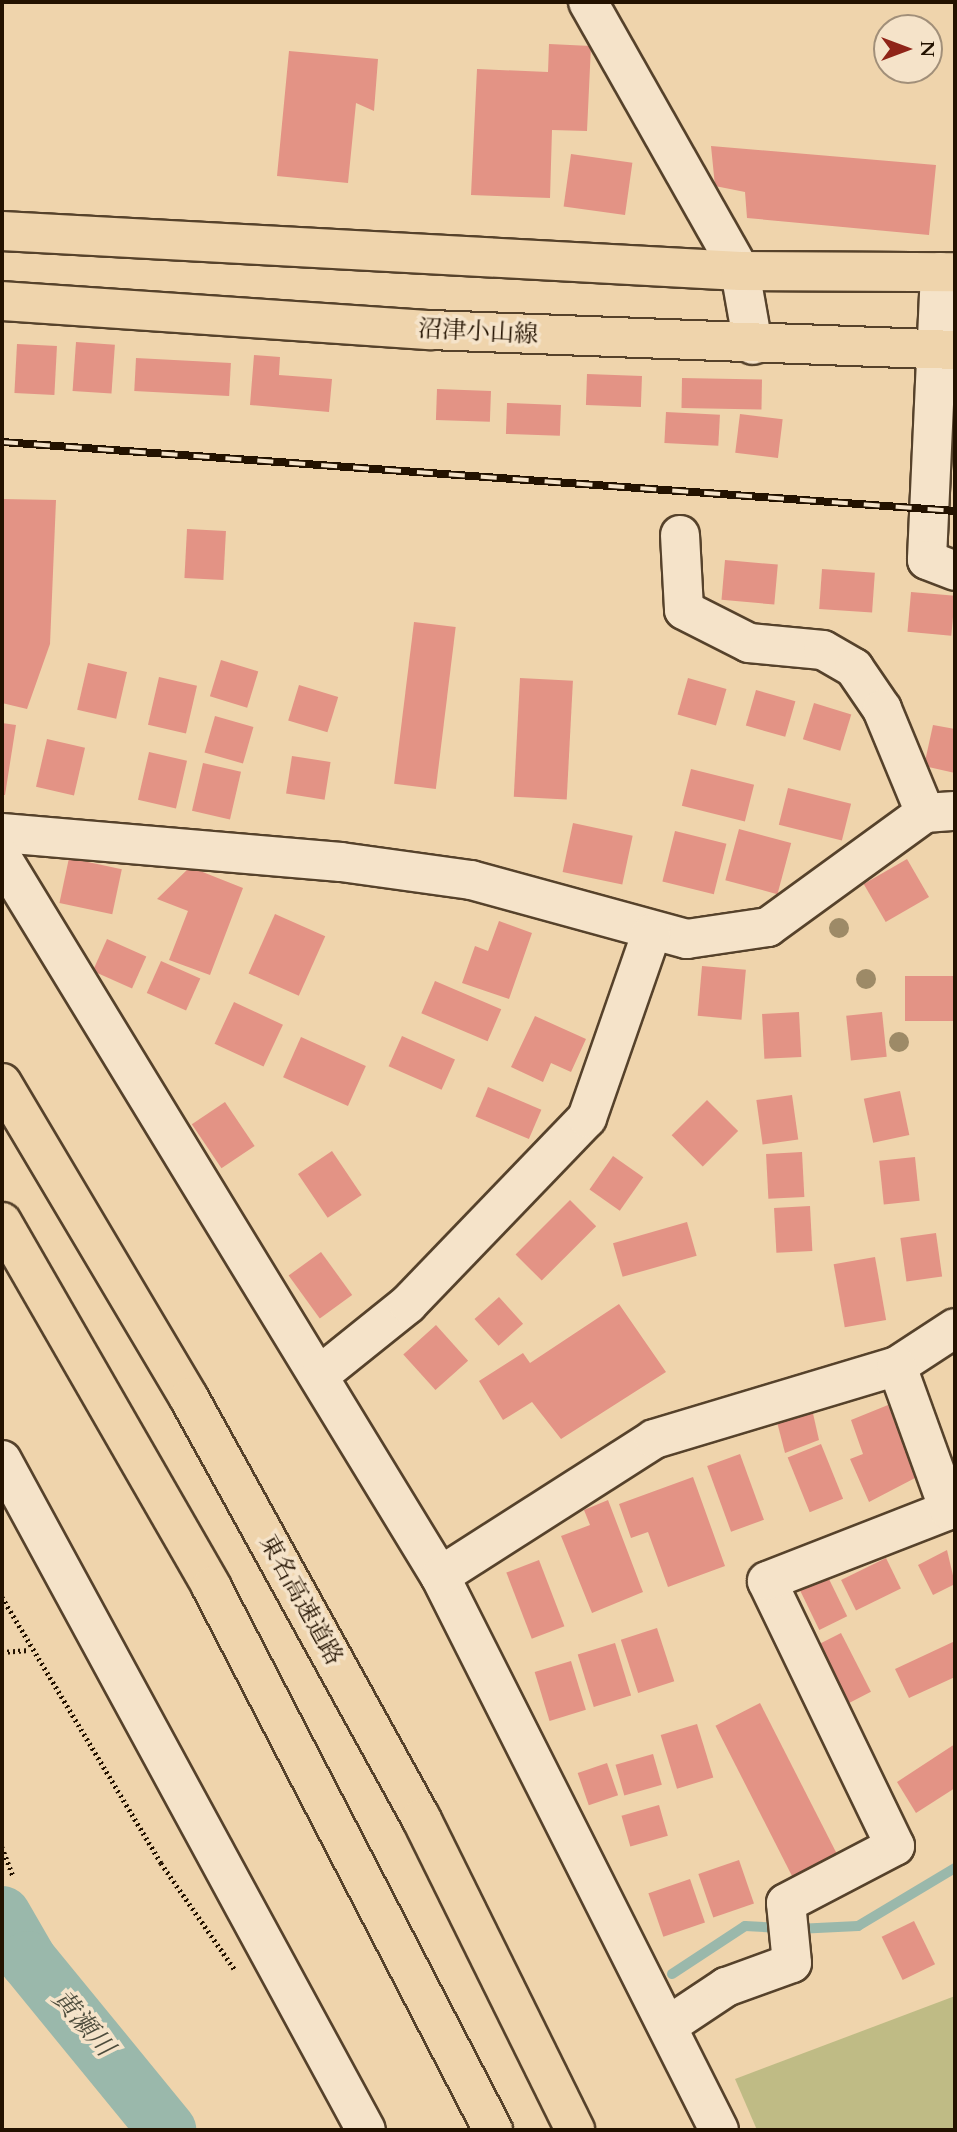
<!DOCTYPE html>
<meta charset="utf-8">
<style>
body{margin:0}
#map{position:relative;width:957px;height:2132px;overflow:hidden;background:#efd4ac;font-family:Cardo,"Noto Serif JP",serif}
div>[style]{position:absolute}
.green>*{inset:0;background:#bfbb85}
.stream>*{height:10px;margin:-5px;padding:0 5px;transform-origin:5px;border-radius:5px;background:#9ab8ab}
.river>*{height:58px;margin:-29px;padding:0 29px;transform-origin:29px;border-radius:29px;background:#9ab8ab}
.building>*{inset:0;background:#e39385;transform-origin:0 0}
.path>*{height:4.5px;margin-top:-2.25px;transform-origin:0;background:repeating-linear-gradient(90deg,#231200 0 2px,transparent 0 5.5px)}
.roads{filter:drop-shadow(2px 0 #56422b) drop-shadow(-2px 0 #56422b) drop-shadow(0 2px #56422b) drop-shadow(0 -2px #56422b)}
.minor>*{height:38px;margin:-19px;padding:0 19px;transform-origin:19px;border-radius:19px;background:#f5e3c9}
.major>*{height:38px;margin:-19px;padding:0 19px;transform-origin:19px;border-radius:19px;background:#efd4ac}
.highway>*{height:38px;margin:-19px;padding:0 19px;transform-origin:19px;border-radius:19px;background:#efd4ac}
.rail>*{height:8px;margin-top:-4px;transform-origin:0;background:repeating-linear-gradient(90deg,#f5e3c9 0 16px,#231200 0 32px);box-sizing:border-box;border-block:2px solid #231200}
.trees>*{width:20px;height:20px;margin:-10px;border-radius:50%;background:#9d8a67}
span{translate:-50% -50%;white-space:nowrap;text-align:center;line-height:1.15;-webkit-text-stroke:7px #f5e3c9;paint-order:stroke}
.street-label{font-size:24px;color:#231200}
.water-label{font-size:26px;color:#4d4c3c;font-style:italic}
.frame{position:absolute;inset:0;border:4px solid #231200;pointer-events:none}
.north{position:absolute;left:873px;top:14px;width:70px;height:70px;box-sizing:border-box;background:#f5e3c9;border:2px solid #a18f79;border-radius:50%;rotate:90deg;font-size:19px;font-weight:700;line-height:28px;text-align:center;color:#231200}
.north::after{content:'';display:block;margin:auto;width:24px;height:32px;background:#8f2418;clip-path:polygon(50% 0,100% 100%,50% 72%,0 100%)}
</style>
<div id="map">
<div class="green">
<i style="clip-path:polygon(955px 1996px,955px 2130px,757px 2130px,735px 2079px)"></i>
</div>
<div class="stream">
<i style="left:797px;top:1929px;width:61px;rotate:-2.8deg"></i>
<i style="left:858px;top:1926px;width:113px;rotate:-30.9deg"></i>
<i style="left:672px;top:1974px;width:87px;rotate:-33.3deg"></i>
<i style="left:745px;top:1926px;width:37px;rotate:3deg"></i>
</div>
<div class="river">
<i style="left:2px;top:1915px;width:52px;rotate:60deg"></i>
<i style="left:28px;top:1960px;width:220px;rotate:50.7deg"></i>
</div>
<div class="building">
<i style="clip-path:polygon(549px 44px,591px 46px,587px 131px,552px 130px,550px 198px,471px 195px,477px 69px,548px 72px)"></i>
<i style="clip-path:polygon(289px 51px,378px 59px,374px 111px,356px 103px,348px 183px,277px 176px)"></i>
<i style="clip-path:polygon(711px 146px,936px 165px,929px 235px,747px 218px,745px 192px,715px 186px)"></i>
<i style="left:571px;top:154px;width:62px;height:53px;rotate:8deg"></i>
<i style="left:76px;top:342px;width:39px;height:49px;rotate:4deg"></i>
<i style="left:17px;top:344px;width:40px;height:49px;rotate:3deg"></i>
<i style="clip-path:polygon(254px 355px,280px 357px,279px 375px,332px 379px,329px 412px,250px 405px)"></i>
<i style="left:136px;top:358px;width:95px;height:33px;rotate:3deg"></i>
<i style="left:587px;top:374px;width:55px;height:31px;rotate:2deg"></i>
<i style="left:682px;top:378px;width:80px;height:30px;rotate:1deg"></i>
<i style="left:437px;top:389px;width:54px;height:31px;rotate:2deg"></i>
<i style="left:507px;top:403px;width:54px;height:31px;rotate:2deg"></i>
<i style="left:666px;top:412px;width:54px;height:31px;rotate:3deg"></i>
<i style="left:740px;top:414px;width:43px;height:39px;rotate:7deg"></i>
<i style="clip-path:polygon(2px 499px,56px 500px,50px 644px,27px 709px,2px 703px)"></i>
<i style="left:187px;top:529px;width:39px;height:49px;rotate:3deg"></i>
<i style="left:725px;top:560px;width:53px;height:40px;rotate:5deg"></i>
<i style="left:822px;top:569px;width:53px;height:40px;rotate:4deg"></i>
<i style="left:911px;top:592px;width:44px;height:40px;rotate:5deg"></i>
<i style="left:414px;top:622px;width:42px;height:163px;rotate:7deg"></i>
<i style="left:221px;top:660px;width:39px;height:38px;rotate:17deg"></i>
<i style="left:88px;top:663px;width:40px;height:48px;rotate:13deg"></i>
<i style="left:159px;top:677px;width:39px;height:49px;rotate:13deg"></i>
<i style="left:520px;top:678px;width:53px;height:119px;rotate:3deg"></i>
<i style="left:688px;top:678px;width:40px;height:38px;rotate:16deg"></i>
<i style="left:299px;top:685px;width:41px;height:37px;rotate:17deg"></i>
<i style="left:756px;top:690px;width:41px;height:37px;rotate:16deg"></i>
<i style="left:814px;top:703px;width:39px;height:38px;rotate:17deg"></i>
<i style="left:215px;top:716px;width:40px;height:38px;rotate:16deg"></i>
<i style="clip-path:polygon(2px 723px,16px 725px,5px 795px,2px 795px)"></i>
<i style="clip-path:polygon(933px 725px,955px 729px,955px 773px,924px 766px)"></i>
<i style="left:47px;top:739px;width:39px;height:49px;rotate:13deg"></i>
<i style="left:149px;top:752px;width:39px;height:49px;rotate:13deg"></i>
<i style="left:292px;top:756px;width:39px;height:38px;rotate:9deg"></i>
<i style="left:203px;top:763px;width:39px;height:49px;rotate:13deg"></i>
<i style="left:691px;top:769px;width:65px;height:38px;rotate:14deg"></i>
<i style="left:788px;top:788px;width:65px;height:38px;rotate:14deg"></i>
<i style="left:573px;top:823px;width:61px;height:50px;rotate:12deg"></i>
<i style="left:739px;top:829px;width:54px;height:53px;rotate:15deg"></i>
<i style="left:675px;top:831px;width:53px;height:52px;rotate:14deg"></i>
<i style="left:69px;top:858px;width:54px;height:46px;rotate:12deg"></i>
<i style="left:907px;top:859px;width:44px;height:50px;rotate:60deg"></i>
<i style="clip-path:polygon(190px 867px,243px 888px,210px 975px,169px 960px,188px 911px,157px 899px)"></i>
<i style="left:275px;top:914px;width:55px;height:65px;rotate:24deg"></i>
<i style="clip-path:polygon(499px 921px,532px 933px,509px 999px,462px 983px,475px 946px,488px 951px)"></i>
<i style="left:107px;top:939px;width:43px;height:35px;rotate:24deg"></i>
<i style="left:161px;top:961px;width:43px;height:35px;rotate:24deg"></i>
<i style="left:702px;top:966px;width:44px;height:50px;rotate:5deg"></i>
<i style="left:955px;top:976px;width:45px;height:50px;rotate:90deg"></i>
<i style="left:435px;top:981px;width:72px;height:35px;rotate:23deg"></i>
<i style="left:234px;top:1002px;width:54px;height:46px;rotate:25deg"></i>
<i style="left:799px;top:1012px;width:45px;height:37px;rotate:87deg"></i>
<i style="left:882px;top:1012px;width:45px;height:36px;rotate:84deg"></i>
<i style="clip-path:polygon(535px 1016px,586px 1039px,571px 1072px,551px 1063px,543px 1082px,511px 1067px)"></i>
<i style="left:402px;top:1036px;width:58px;height:33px;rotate:24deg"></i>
<i style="left:301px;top:1037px;width:71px;height:44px;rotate:24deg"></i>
<i style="left:488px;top:1087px;width:58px;height:32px;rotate:23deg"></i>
<i style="left:900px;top:1091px;width:45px;height:37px;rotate:78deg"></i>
<i style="left:792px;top:1095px;width:45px;height:36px;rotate:82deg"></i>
<i style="left:707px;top:1100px;width:44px;height:50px;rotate:45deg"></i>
<i style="left:225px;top:1102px;width:53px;height:40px;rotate:56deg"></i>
<i style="left:332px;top:1151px;width:53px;height:41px;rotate:56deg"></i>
<i style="left:802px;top:1152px;width:45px;height:36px;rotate:87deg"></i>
<i style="left:613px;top:1156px;width:37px;height:41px;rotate:35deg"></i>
<i style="left:915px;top:1157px;width:44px;height:36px;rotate:84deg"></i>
<i style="left:570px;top:1200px;width:37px;height:77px;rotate:45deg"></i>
<i style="left:810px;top:1206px;width:45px;height:36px;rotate:87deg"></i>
<i style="left:687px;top:1222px;width:35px;height:77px;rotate:74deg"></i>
<i style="left:936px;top:1233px;width:44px;height:36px;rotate:82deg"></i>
<i style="left:321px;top:1252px;width:53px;height:40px;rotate:54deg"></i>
<i style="left:875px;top:1257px;width:64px;height:42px;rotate:80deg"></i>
<i style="left:499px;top:1297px;width:36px;height:33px;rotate:48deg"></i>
<i style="clip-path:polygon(619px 1304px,666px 1372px,561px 1439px,532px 1402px,503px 1420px,479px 1381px,523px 1353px,530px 1363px)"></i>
<i style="left:436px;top:1325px;width:48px;height:44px;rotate:48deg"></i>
<i style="clip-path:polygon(888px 1405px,917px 1477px,869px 1502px,850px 1459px,863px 1454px,851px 1420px)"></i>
<i style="clip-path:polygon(812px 1409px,819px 1440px,785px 1453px,777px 1422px)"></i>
<i style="left:821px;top:1444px;width:59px;height:36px;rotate:68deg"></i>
<i style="left:740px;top:1454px;width:70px;height:35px;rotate:70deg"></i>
<i style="clip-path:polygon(693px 1477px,725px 1566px,668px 1587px,648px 1532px,631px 1538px,619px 1504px)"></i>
<i style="clip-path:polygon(608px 1500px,643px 1592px,592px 1613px,561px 1536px,590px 1525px,584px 1510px)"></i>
<i style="clip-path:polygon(947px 1550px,955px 1584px,933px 1595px,918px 1565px)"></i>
<i style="left:886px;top:1558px;width:34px;height:50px;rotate:64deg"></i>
<i style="left:539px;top:1560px;width:71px;height:35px;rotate:69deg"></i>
<i style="left:827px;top:1575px;width:46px;height:31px;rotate:64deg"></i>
<i style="left:657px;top:1628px;width:56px;height:38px;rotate:72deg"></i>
<i style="left:841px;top:1633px;width:66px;height:36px;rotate:63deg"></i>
<i style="clip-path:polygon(955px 1641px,955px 1677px,909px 1698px,895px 1669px)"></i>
<i style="left:615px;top:1643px;width:55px;height:39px;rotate:73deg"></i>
<i style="left:571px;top:1661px;width:51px;height:38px;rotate:73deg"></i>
<i style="left:760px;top:1703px;width:172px;height:50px;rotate:63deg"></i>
<i style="left:697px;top:1724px;width:56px;height:38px;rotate:73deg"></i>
<i style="clip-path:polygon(955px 1744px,955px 1788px,916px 1813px,897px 1782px)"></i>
<i style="left:653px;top:1754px;width:32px;height:39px;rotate:74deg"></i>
<i style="left:607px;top:1763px;width:34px;height:31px;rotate:71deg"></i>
<i style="left:659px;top:1805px;width:32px;height:39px;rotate:74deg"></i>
<i style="left:739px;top:1860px;width:46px;height:43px;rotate:71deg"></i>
<i style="left:690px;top:1879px;width:46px;height:44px;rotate:71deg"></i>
<i style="left:914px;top:1921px;width:48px;height:36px;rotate:64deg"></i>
</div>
<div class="path">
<i style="left:2px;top:1597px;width:310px;rotate:59.1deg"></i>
<i style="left:161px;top:1863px;width:130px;rotate:55.3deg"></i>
<i style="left:2px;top:1652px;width:27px;rotate:-4deg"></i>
<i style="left:2px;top:1847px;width:30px;rotate:69deg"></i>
</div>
<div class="roads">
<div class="minor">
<i style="left:588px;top:2px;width:309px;rotate:60.5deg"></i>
<i style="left:740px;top:271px;width:75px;rotate:80deg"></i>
<i style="left:940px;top:272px;width:288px;rotate:92.6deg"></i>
<i style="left:927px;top:560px;width:30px;rotate:21deg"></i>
<i style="left:680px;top:535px;width:75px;rotate:86.9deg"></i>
<i style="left:684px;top:610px;width:73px;rotate:26.9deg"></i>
<i style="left:749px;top:643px;width:74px;rotate:5.4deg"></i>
<i style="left:823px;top:650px;width:36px;rotate:30deg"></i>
<i style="left:854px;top:668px;width:50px;rotate:55.7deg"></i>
<i style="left:882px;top:709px;width:113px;rotate:67.5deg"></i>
<i style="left:2px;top:833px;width:340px;rotate:4.9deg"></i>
<i style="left:341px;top:862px;width:131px;rotate:7.9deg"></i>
<i style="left:471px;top:880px;width:224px;rotate:15.3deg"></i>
<i style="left:687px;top:939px;width:82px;rotate:-8.4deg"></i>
<i style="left:768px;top:927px;width:194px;rotate:-36deg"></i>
<i style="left:925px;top:813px;width:30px;rotate:-4deg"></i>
<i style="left:2px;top:858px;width:841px;rotate:58.62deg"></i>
<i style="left:440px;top:1576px;width:620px;rotate:63.27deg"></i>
<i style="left:321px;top:1374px;width:112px;rotate:-38.8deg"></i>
<i style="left:408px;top:1304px;width:258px;rotate:-46.1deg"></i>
<i style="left:587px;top:1118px;width:195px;rotate:-70.8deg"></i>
<i style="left:2px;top:1460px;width:762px;rotate:61.49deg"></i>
<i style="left:440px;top:1576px;width:254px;rotate:-32.6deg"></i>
<i style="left:654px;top:1439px;width:254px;rotate:-16.7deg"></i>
<i style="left:897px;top:1366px;width:69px;rotate:-33.2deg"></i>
<i style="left:669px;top:2025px;width:69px;rotate:-33.7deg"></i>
<i style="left:726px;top:1987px;width:70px;rotate:-20deg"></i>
<i style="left:792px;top:1963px;width:60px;rotate:-95.7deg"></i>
<i style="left:786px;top:1903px;width:123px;rotate:-27.6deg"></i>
<i style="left:895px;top:1846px;width:294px;rotate:-115.8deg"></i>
<i style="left:767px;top:1581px;width:195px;rotate:-21.3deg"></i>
<i style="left:949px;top:1510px;width:153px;rotate:-109.9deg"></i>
</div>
<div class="major">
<i style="left:2px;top:231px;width:739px;rotate:3.1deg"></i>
<i style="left:740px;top:271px;width:215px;rotate:0.3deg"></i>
<i style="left:2px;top:301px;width:429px;rotate:3.9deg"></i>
<i style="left:430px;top:330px;width:525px;rotate:2.18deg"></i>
</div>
<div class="highway">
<i style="left:2px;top:1083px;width:366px;rotate:59.3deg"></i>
<i style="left:189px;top:1398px;width:480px;rotate:61.1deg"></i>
<i style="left:421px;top:1818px;width:348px;rotate:63.7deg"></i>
<i style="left:2px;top:1222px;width:420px;rotate:60.1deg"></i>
<i style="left:211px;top:1586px;width:613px;rotate:62.6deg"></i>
</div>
</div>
<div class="rail">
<i style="left:2px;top:442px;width:955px;rotate:4.14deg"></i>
</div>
<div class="trees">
<i style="left:839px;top:928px"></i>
<i style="left:866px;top:979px"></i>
<i style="left:899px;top:1042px"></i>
</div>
<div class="street-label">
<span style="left:478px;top:332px;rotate:3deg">沼津小山線</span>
<span style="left:301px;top:1600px;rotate:61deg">東名高速道路</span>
</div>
<div class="water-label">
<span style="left:83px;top:2023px;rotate:49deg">黄瀬川</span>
</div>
<div class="frame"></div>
<div class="north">N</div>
</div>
